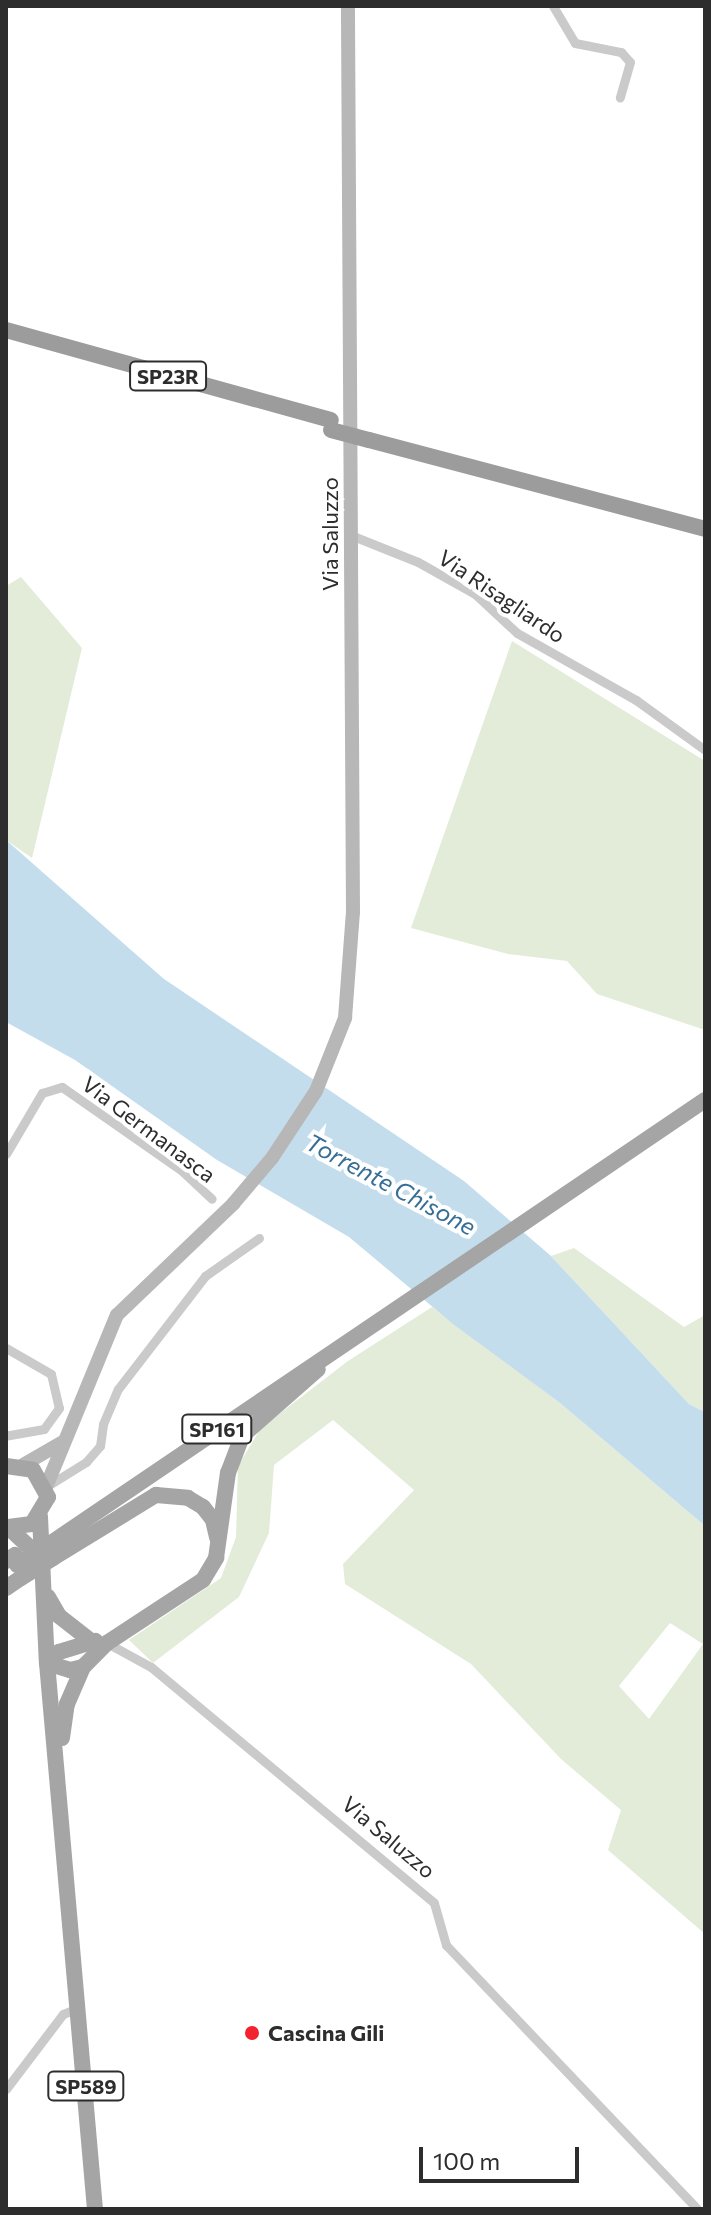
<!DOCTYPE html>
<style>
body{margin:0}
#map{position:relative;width:711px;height:2215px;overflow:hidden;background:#fff;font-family:Commissioner,sans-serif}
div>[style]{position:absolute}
.green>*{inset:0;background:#e3ecd9}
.water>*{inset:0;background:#c4dded}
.minor>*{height:9px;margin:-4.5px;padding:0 4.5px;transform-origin:4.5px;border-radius:4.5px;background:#cacaca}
.secondary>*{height:14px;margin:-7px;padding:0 7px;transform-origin:7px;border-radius:7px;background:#b7b7b7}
.primary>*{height:16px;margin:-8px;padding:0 8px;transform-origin:8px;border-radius:8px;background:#a5a5a5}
.trunk>*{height:16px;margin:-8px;padding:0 8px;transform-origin:8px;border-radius:8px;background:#9c9c9c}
.primary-bridge>*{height:16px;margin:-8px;padding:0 8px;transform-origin:8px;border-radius:8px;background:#a5a5a5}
.trunk-bridge>*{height:16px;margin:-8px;padding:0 8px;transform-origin:8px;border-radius:8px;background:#9c9c9c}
.dots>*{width:22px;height:22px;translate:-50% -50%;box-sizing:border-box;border:4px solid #fff;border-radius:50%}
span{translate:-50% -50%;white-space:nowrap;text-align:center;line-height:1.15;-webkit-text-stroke:8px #fff;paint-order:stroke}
.shield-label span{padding:2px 6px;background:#fff;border:2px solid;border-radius:6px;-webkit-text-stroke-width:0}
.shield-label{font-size:20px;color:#2d2d2d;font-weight:700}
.street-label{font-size:22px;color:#2d2d2d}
.poi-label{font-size:22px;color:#2d2d2d;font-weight:700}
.left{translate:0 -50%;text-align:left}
.water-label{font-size:24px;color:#366e95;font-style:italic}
.frame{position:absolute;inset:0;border:8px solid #2d2d2d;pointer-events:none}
.scale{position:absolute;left:419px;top:2147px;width:160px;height:36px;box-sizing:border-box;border:4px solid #2d2d2d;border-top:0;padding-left:10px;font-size:24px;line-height:28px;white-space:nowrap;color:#2d2d2d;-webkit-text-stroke:6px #fff;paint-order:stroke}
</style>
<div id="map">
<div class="green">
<i style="clip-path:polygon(21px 577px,82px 648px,32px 858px,6px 840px,6px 586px)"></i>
<i style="clip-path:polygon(512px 641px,705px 761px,705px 1030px,597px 994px,567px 961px,508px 954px,411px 928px)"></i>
<i style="clip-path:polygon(574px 1248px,684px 1327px,705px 1315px,705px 1412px,689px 1404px,551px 1256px)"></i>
<i style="clip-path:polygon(evenodd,432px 1307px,560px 1403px,705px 1526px,705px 1934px,608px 1850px,621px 1810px,561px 1759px,471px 1664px,345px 1584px,343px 1564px,414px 1490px,333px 1420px,274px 1465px,269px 1533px,239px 1597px,153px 1663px,129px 1640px,221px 1578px,236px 1537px,238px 1466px,261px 1428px,348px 1361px,432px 1307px,670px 1623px,703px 1644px,649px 1719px,619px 1686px,670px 1623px)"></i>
</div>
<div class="water">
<i style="clip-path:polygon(6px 840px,164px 979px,464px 1181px,551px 1256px,689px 1404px,705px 1412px,705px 1526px,560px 1403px,453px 1324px,349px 1237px,217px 1160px,75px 1060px,6px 1022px)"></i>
</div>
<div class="minor">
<i style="left:553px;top:6px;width:43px;rotate:59.3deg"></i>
<i style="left:575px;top:43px;width:47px;rotate:11.1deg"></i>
<i style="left:621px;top:52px;width:13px;rotate:48deg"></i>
<i style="left:630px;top:62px;width:37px;rotate:106deg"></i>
<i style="left:353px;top:536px;width:70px;rotate:21.8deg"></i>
<i style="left:418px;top:562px;width:65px;rotate:29.3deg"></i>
<i style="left:475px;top:594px;width:57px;rotate:42.9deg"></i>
<i style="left:517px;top:633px;width:137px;rotate:29.4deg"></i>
<i style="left:636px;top:700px;width:85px;rotate:35.9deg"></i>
<i style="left:6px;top:1154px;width:71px;rotate:-59.5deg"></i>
<i style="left:42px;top:1093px;width:21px;rotate:-17deg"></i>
<i style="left:62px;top:1087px;width:145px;rotate:34.9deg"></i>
<i style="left:181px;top:1170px;width:42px;rotate:43.1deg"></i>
<i style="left:6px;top:1348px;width:52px;rotate:30deg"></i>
<i style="left:51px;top:1374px;width:35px;rotate:77deg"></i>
<i style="left:59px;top:1408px;width:26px;rotate:126deg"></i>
<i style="left:44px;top:1429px;width:39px;rotate:170deg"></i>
<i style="left:49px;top:1485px;width:44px;rotate:-31.9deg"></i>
<i style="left:86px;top:1462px;width:21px;rotate:-49deg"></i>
<i style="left:100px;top:1446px;width:22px;rotate:-82deg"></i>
<i style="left:103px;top:1424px;width:38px;rotate:-67deg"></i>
<i style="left:118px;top:1389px;width:143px;rotate:-52.4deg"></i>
<i style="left:205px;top:1276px;width:66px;rotate:-35.1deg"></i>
<i style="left:107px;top:1643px;width:50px;rotate:28.6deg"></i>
<i style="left:151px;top:1667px;width:368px;rotate:39.8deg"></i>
<i style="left:434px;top:1903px;width:44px;rotate:74.1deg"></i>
<i style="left:446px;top:1945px;width:364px;rotate:46.4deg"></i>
<i style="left:6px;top:2089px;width:94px;rotate:-52.8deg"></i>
<i style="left:63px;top:2014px;width:18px;rotate:-22deg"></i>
</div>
<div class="secondary">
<i style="left:23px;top:1465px;width:44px;rotate:-30.1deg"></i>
<i style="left:46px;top:1487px;width:186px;rotate:-67.6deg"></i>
<i style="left:117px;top:1315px;width:161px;rotate:-43.7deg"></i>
<i style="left:233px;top:1204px;width:60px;rotate:-49.7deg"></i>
<i style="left:272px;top:1158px;width:80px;rotate:-56.7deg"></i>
<i style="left:316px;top:1091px;width:79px;rotate:-68.3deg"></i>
<i style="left:345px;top:1018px;width:106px;rotate:-85.7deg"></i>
<i style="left:353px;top:912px;width:906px;rotate:-90.32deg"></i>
</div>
<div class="primary">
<i style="left:6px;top:1466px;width:27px;rotate:8deg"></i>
<i style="left:33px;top:1470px;width:31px;rotate:61deg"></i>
<i style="left:48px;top:1497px;width:31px;rotate:121deg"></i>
<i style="left:32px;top:1524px;width:26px;rotate:173deg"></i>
<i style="left:40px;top:1517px;width:146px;rotate:87.3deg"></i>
<i style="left:47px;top:1663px;width:548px;rotate:84.98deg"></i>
<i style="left:10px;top:1529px;width:42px;rotate:43.1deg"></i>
<i style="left:51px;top:1543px;width:790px;rotate:-34.11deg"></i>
<i style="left:53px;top:1558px;width:121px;rotate:-31.5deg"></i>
<i style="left:156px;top:1495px;width:32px;rotate:5deg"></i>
<i style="left:188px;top:1498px;width:17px;rotate:31deg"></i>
<i style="left:203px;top:1507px;width:16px;rotate:52deg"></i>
<i style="left:213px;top:1520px;width:18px;rotate:77deg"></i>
<i style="left:6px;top:1561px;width:11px;rotate:-34deg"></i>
<i style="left:6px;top:1588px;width:18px;rotate:-34deg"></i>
<i style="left:48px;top:1597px;width:22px;rotate:60deg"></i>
<i style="left:59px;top:1616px;width:41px;rotate:38deg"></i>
<i style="left:47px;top:1663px;width:16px;rotate:-43deg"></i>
<i style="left:59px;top:1652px;width:38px;rotate:-17deg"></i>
<i style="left:47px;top:1663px;width:24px;rotate:17deg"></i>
<i style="left:70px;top:1670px;width:13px;rotate:-13deg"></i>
<i style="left:62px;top:1738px;width:34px;rotate:-82deg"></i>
<i style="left:67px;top:1704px;width:40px;rotate:-66.6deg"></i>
<i style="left:83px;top:1667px;width:34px;rotate:-45deg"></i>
<i style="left:107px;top:1643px;width:115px;rotate:-33.3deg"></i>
<i style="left:203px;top:1580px;width:26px;rotate:-59deg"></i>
<i style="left:216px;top:1558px;width:86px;rotate:-82deg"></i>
<i style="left:228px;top:1473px;width:40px;rotate:-69deg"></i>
<i style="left:242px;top:1436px;width:101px;rotate:-41.4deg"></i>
</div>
<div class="trunk">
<i style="left:6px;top:330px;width:337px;rotate:15.5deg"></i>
<i style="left:369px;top:440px;width:348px;rotate:14.8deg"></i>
</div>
<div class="primary-bridge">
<i style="left:17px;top:1565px;width:40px;rotate:-32.9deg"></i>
<i style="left:21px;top:1578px;width:38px;rotate:-32deg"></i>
</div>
<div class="trunk-bridge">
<i style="left:331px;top:430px;width:39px;rotate:15deg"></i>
</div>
<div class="dots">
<i style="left:252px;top:2033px;background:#f2222e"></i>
</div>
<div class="shield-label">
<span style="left:168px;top:376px">SP23R</span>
<span style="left:217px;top:1429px">SP161</span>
<span style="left:86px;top:2086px">SP589</span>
</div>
<div class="street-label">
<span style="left:330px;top:534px;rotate:-90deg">Via Saluzzo</span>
<span style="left:502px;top:596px;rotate:34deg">Via Risagliardo</span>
<span style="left:149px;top:1129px;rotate:37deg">Via Germanasca</span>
<span style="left:389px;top:1837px;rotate:40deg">Via Saluzzo</span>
</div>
<div class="poi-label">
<span class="left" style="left:268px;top:2033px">Cascina Gili</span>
</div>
<div class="water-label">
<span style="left:391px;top:1184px;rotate:28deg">Torrente Chisone</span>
</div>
<div class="frame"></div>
<div class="scale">100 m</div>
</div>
